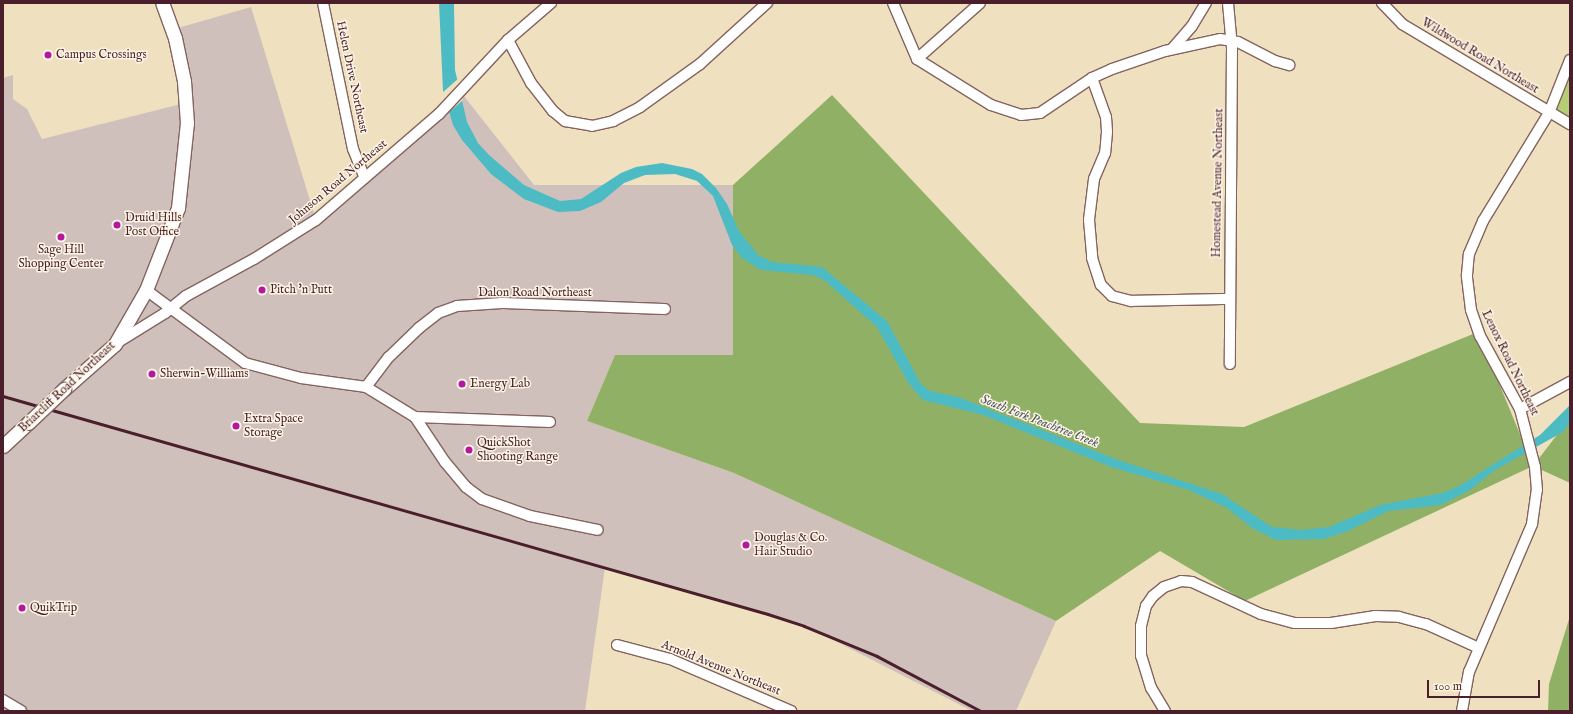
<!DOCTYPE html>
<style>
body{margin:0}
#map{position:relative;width:1573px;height:714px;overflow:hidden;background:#efe0bf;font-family:"IM FELL English",serif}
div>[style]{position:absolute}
.industrial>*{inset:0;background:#cfc0bb}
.green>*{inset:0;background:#b5ce73}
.forest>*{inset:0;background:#90b165}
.water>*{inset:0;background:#4dbbc4}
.pier>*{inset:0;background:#efe0bf}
.roads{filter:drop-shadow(1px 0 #84635f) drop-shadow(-1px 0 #84635f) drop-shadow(0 1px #84635f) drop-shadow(0 -1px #84635f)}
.minor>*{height:10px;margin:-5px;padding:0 5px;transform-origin:5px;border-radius:5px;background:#fff}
.major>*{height:13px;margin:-6.5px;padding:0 6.5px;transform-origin:6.5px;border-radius:6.5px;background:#fff}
.rail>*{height:2.5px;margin:-1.25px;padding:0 1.25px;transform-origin:1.25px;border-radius:1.25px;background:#4a1f2b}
.bridges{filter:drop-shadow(1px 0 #84635f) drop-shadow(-1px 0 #84635f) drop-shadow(0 1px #84635f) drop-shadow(0 -1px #84635f)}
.major-bridge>*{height:13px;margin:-6.5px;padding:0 6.5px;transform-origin:6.5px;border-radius:6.5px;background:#fff}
.dots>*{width:11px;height:11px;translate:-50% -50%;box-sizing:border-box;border:2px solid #fcf5e5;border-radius:50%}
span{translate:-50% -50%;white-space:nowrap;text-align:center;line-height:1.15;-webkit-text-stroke:3px #fcf5e5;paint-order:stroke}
.poi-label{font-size:12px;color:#4a1f2b}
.left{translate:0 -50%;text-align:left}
.street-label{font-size:12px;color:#4a1f2b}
.water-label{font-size:13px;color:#4b5661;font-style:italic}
.frame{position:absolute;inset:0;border:4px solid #4a1f2b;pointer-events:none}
.scale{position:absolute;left:1427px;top:680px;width:113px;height:18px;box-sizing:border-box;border:2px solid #4a1f2b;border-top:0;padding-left:5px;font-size:12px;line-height:14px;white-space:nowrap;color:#4a1f2b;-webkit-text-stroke:3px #fcf5e5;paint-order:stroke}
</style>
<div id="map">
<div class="industrial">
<i style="clip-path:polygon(251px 7px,316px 220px,460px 91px,534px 185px,733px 185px,733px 355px,615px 355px,587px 421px,734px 473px,1056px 621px,1016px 711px,972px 711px,808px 627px,605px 567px,585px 711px,3px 711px,3px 78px,13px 75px,13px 99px,27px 109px,42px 139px,181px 104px,171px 30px)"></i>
</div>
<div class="green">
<i style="clip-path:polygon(1570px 59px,1570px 123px,1548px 111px)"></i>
</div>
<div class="forest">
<i style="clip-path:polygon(832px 95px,1140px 423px,1244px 427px,1478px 332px,1533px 466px,1570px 418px,1570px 483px,1533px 466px,1245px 601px,1160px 551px,1056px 621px,734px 473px,587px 421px,615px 355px,733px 355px,733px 185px)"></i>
<i style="clip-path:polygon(1570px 616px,1570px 711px,1548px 711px,1549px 684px)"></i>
</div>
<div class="water">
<i style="clip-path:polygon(439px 3px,454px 3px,455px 70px,467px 122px,478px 143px,489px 155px,524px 185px,560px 201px,581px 199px,621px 173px,636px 167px,662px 163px,692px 169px,702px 174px,716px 188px,727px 204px,739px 231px,758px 255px,772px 262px,822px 267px,887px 321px,921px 384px,930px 391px,958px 397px,1118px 460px,1222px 494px,1272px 527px,1301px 530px,1329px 527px,1380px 505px,1442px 493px,1459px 486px,1540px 435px,1570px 405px,1570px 422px,1563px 432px,1495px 470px,1470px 490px,1441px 505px,1388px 511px,1348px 531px,1324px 539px,1276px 540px,1252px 528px,1227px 508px,1189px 490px,1111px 467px,983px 415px,923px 400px,909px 384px,877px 327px,824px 280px,812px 275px,761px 270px,742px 258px,732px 245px,713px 196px,697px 181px,675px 174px,645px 175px,624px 183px,601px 202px,580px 211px,558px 212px,524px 199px,491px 174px,462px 140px,453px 125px,443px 91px)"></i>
</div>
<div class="pier">
<i style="clip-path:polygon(459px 78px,463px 100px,448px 113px,442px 93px)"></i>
</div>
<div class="roads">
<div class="minor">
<i style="left:323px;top:3px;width:149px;rotate:78.4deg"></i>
<i style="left:353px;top:149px;width:31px;rotate:68deg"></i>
<i style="left:893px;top:3px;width:61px;rotate:66.8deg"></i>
<i style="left:917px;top:59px;width:87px;rotate:31.9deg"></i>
<i style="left:991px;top:105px;width:32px;rotate:18deg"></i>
<i style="left:1021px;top:115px;width:19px;rotate:-6deg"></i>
<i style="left:1040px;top:113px;width:63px;rotate:-33.9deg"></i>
<i style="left:1092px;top:78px;width:22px;rotate:-24deg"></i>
<i style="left:1112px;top:69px;width:56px;rotate:-18.8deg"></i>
<i style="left:1165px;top:51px;width:56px;rotate:-12.3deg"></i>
<i style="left:1220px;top:39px;width:18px;rotate:9deg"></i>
<i style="left:1238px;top:42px;width:42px;rotate:27.2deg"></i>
<i style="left:1275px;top:61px;width:15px;rotate:16deg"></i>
<i style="left:1228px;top:3px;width:45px;rotate:84.9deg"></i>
<i style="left:1232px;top:48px;width:316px;rotate:90.4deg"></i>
<i style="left:1382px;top:3px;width:29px;rotate:46deg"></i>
<i style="left:1402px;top:24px;width:196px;rotate:30.8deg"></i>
<i style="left:508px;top:40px;width:49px;rotate:61.9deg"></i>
<i style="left:531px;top:83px;width:36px;rotate:52deg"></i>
<i style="left:553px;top:111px;width:16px;rotate:40deg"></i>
<i style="left:565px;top:121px;width:27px;rotate:10deg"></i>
<i style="left:592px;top:126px;width:22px;rotate:-13deg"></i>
<i style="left:613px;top:121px;width:30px;rotate:-27deg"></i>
<i style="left:640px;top:107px;width:74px;rotate:-35.6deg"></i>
<i style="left:700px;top:64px;width:91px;rotate:-42.3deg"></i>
<i style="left:1172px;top:49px;width:30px;rotate:-49deg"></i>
<i style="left:1192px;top:26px;width:27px;rotate:-59deg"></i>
<i style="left:917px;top:59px;width:84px;rotate:-41.6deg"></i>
<i style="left:1092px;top:78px;width:41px;rotate:70.3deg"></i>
<i style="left:1106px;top:117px;width:15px;rotate:86deg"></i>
<i style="left:1107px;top:132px;width:21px;rotate:95deg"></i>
<i style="left:1105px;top:153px;width:28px;rotate:113deg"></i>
<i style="left:1094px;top:179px;width:41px;rotate:97deg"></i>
<i style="left:1089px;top:220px;width:38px;rotate:85deg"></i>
<i style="left:1092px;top:258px;width:28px;rotate:72deg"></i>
<i style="left:1101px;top:285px;width:16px;rotate:45deg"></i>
<i style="left:1112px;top:296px;width:20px;rotate:15deg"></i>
<i style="left:1131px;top:301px;width:99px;rotate:-1.2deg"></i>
<i style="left:146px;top:290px;width:123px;rotate:36.4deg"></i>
<i style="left:245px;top:363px;width:58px;rotate:15deg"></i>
<i style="left:301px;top:378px;width:66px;rotate:7.9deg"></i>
<i style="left:366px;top:387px;width:57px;rotate:31.5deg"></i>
<i style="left:415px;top:417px;width:54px;rotate:56.3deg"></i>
<i style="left:445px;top:462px;width:33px;rotate:50deg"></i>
<i style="left:466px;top:487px;width:20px;rotate:37deg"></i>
<i style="left:482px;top:499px;width:51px;rotate:19.5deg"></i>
<i style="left:530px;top:516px;width:69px;rotate:11.6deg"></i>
<i style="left:115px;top:344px;width:59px;rotate:-31.8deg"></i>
<i style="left:165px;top:313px;width:27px;rotate:-39deg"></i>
<i style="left:186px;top:296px;width:77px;rotate:-28.6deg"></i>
<i style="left:254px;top:259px;width:73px;rotate:-32.2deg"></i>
<i style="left:316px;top:220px;width:162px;rotate:-40.8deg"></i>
<i style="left:439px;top:114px;width:101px;rotate:-47deg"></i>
<i style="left:508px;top:40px;width:57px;rotate:-40.7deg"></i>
<i style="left:366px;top:387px;width:38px;rotate:-53deg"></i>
<i style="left:389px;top:357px;width:42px;rotate:-44deg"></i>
<i style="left:419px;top:328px;width:24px;rotate:-38deg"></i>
<i style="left:438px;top:313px;width:20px;rotate:-20deg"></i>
<i style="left:457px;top:306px;width:45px;rotate:-3.8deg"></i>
<i style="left:502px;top:303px;width:163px;rotate:2.1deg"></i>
<i style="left:1520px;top:409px;width:57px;rotate:-28.4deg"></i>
<i style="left:415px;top:417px;width:135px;rotate:2.1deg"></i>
<i style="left:617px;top:645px;width:55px;rotate:14.8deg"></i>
<i style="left:670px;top:659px;width:132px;rotate:23.3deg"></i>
<i style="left:3px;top:700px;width:21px;rotate:31deg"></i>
<i style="left:1165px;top:711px;width:27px;rotate:-121deg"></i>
<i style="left:1151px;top:688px;width:34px;rotate:-107deg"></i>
<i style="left:1141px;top:656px;width:30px;rotate:-90deg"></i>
<i style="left:1141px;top:626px;width:21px;rotate:-76deg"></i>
<i style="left:1146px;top:606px;width:12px;rotate:-55deg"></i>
<i style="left:1153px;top:596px;width:14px;rotate:-39deg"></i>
<i style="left:1164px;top:587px;width:18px;rotate:-19deg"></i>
<i style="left:1181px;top:581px;width:11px;rotate:5deg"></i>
<i style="left:1192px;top:582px;width:76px;rotate:24.9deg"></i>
<i style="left:1261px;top:614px;width:35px;rotate:15deg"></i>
<i style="left:1295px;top:623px;width:36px"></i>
<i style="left:1331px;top:623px;width:45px;rotate:-9deg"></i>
<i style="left:1375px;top:616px;width:24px;rotate:2deg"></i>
<i style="left:1399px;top:617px;width:28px;rotate:15deg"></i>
<i style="left:1426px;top:624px;width:58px;rotate:24.4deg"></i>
<i style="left:1462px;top:711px;width:40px;rotate:-80deg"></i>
<i style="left:1469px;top:672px;width:161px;rotate:-66.9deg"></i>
<i style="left:1532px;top:524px;width:34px;rotate:-82deg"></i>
<i style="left:1537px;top:490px;width:23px;rotate:-95deg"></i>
<i style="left:1535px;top:467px;width:60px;rotate:-104.5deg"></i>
<i style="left:1520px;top:409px;width:83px;rotate:-118.7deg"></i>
<i style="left:1480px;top:336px;width:28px;rotate:-109deg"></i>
<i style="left:1471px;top:310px;width:35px;rotate:-97deg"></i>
<i style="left:1467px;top:275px;width:21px;rotate:-85deg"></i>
<i style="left:1469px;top:254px;width:36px;rotate:-67deg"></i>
<i style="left:1483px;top:221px;width:127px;rotate:-58.6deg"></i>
<i style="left:1549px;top:113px;width:57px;rotate:-68.4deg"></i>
</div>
<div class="major">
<i style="left:64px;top:389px;width:68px;rotate:-41.4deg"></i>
<i style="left:115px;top:344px;width:62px;rotate:-60.1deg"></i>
<i style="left:146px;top:290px;width:88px;rotate:-68.7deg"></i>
<i style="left:178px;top:208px;width:85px;rotate:-84deg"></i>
<i style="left:187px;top:123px;width:42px;rotate:-94.1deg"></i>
<i style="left:184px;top:81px;width:44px;rotate:-101.8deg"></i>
<i style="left:175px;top:38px;width:37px;rotate:-110deg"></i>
<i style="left:3px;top:446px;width:34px;rotate:-43deg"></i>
</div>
</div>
<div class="rail">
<i style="left:3px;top:396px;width:795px;rotate:15.91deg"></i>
<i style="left:768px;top:614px;width:38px;rotate:18deg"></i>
<i style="left:804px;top:626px;width:79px;rotate:22.3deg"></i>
<i style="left:877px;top:656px;width:118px;rotate:27.9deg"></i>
</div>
<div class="bridges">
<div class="major-bridge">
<i style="left:28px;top:423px;width:50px;rotate:-43.4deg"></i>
</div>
</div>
<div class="dots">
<i style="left:48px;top:55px;background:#b5179e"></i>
<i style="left:117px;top:225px;background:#b5179e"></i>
<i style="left:61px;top:237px;background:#b5179e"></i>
<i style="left:262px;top:290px;background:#b5179e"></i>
<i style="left:152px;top:374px;background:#b5179e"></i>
<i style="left:462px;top:384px;background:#b5179e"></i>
<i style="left:236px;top:426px;background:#b5179e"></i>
<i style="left:469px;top:450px;background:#b5179e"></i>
<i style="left:746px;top:545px;background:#b5179e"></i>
<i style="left:22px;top:608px;background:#b5179e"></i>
</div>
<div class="poi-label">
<span class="left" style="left:56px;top:55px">Campus Crossings</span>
<span class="left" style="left:125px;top:225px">Druid Hills<br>Post Office</span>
<span style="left:61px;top:257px">Sage Hill<br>Shopping Center</span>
<span class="left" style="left:270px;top:290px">Pitch 'n Putt</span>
<span class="left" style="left:160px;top:374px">Sherwin-Williams</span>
<span class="left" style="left:470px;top:384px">Energy Lab</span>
<span class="left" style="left:244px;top:426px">Extra Space<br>Storage</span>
<span class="left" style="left:477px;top:450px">QuickShot<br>Shooting Range</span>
<span class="left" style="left:754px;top:545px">Douglas &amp; Co.<br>Hair Studio</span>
<span class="left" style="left:30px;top:608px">QuikTrip</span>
</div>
<div class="street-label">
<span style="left:1480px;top:56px;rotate:31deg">Wildwood Road Northeast</span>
<span style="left:352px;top:77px;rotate:78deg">Helen Drive Northeast</span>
<span style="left:338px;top:182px;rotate:-40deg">Johnson Road Northeast</span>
<span style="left:1218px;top:183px;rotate:-89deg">Homestead Avenue Northeast</span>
<span style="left:535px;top:293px">Dalon Road Northeast</span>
<span style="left:1510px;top:363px;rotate:64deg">Lenox Road Northeast</span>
<span style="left:67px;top:387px;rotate:-43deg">Briarcliff Road Northeast</span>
<span style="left:721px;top:668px;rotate:22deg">Arnold Avenue Northeast</span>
</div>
<div class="water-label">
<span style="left:1039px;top:422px;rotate:21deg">South Fork Peachtree Creek</span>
</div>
<div class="frame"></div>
<div class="scale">100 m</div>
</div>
